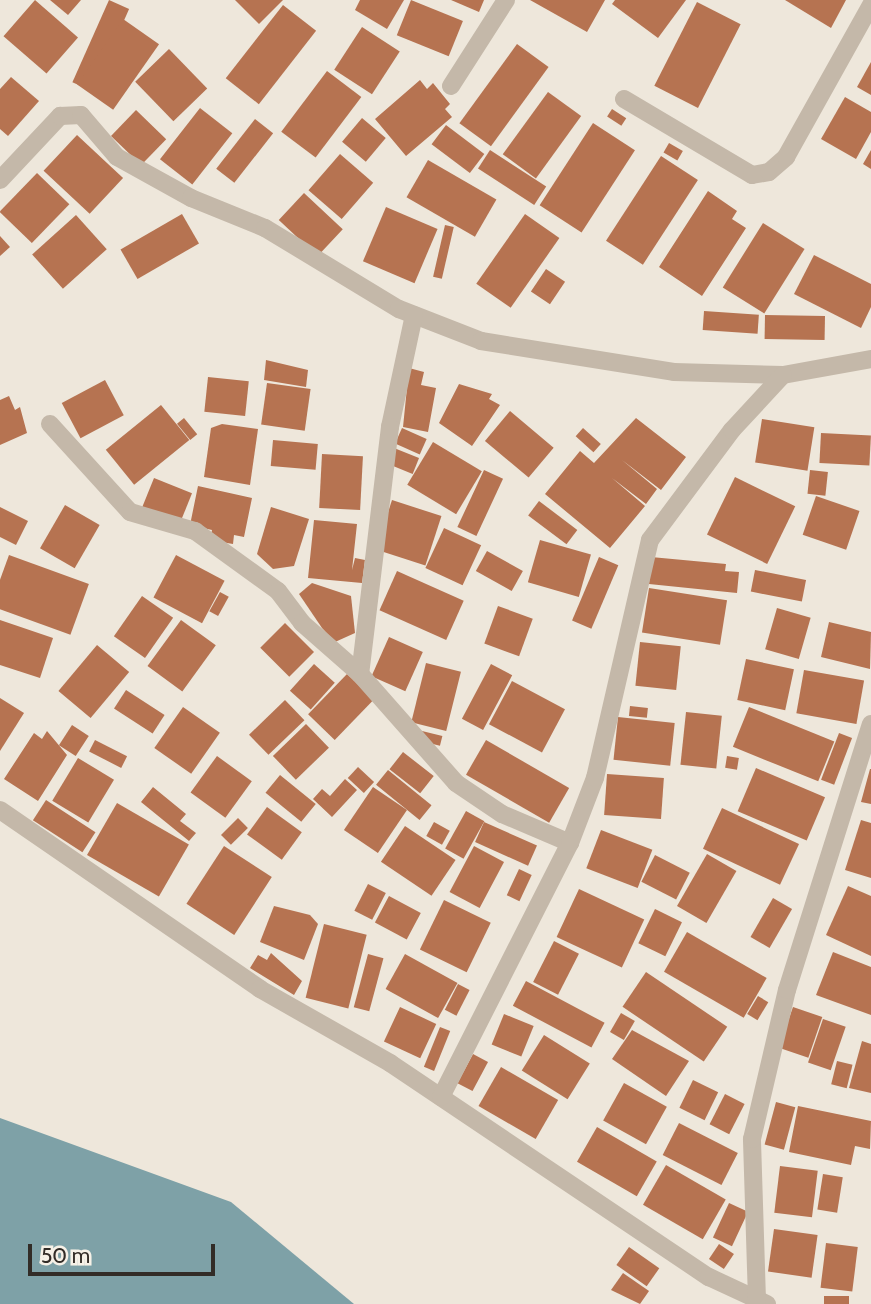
<!DOCTYPE html>
<style>
body{margin:0}
#map{position:relative;width:871px;height:1304px;overflow:hidden;background:#eee7db;font-family:Cabin,sans-serif}
div>[style]{position:absolute}
.water>*{inset:0;background:#7ea1a7}
.building>*{inset:0;background:#b67351;transform-origin:0 0}
.minor>*{height:18px;margin:-9px;padding:0 9px;transform-origin:9px;border-radius:9px;background:#c4b8a9}
span{translate:-50% -50%;white-space:nowrap;text-align:center;line-height:1.15;-webkit-text-stroke:5px #f6f1e7;paint-order:stroke}
.scale{position:absolute;left:28px;top:1244px;width:187px;height:32px;box-sizing:border-box;border:4px solid #322c27;border-top:0;padding-left:9px;font-size:21px;line-height:24px;white-space:nowrap;color:#322c27;-webkit-text-stroke:5px #f6f1e7;paint-order:stroke}
</style>
<div id="map">
<div class="water">
<i style="clip-path:polygon(0 1118px,231px 1202px,354px 1304px,0 1304px)"></i>
</div>
<div class="building">
<i style="left:35px;top:0;width:57px;height:48px;rotate:41deg"></i>
<i style="clip-path:polygon(50px 0,81px 0,68px 15px)"></i>
<i style="left:109px;top:0;width:22px;height:90px;rotate:24deg"></i>
<i style="clip-path:polygon(235px 0,283px 0,259px 24px)"></i>
<i style="clip-path:polygon(360px 0,404px 0,387px 29px,355px 10px)"></i>
<i style="left:411px;top:0;width:56px;height:38px;rotate:22deg"></i>
<i style="clip-path:polygon(451px 0,484px 0,479px 12px)"></i>
<i style="clip-path:polygon(530px 0,605px 0,587px 32px)"></i>
<i style="clip-path:polygon(615px 0,686px 0,658px 38px,612px 4px)"></i>
<i style="clip-path:polygon(785px 0,846px 0,831px 28px)"></i>
<i style="left:697px;top:2px;width:49px;height:94px;rotate:27deg"></i>
<i style="left:283px;top:5px;width:42px;height:93px;rotate:38deg"></i>
<i style="left:123px;top:19px;width:44px;height:80px;rotate:35deg"></i>
<i style="left:362px;top:27px;width:45px;height:51px;rotate:33deg"></i>
<i style="left:517px;top:44px;width:39px;height:98px;rotate:36deg"></i>
<i style="left:169px;top:49px;width:55px;height:47px;rotate:46deg"></i>
<i style="clip-path:polygon(871px 62px,871px 95px,857px 87px)"></i>
<i style="left:327px;top:71px;width:43px;height:76px;rotate:37deg"></i>
<i style="clip-path:polygon(11px 77px,39px 101px,8px 136px,0 129px,0 89px)"></i>
<i style="clip-path:polygon(420px 80px,427px 89px,433px 83px,450px 104px,445px 109px,452px 117px,406px 156px,375px 119px)"></i>
<i style="left:548px;top:92px;width:41px;height:77px;rotate:36deg"></i>
<i style="clip-path:polygon(845px 97px,871px 112px,871px 132px,856px 159px,821px 139px)"></i>
<i style="left:200px;top:108px;width:41px;height:65px;rotate:38deg"></i>
<i style="left:612px;top:109px;width:17px;height:9px;rotate:33deg"></i>
<i style="left:136px;top:110px;width:42px;height:36px;rotate:44deg"></i>
<i style="left:362px;top:118px;width:31px;height:31px;rotate:40deg"></i>
<i style="left:255px;top:119px;width:23px;height:63px;rotate:38deg"></i>
<i style="left:593px;top:123px;width:50px;height:98px;rotate:33deg"></i>
<i style="left:446px;top:125px;width:48px;height:24px;rotate:37deg"></i>
<i style="left:77px;top:135px;width:63px;height:49px;rotate:43deg"></i>
<i style="left:669px;top:143px;width:16px;height:11px;rotate:30deg"></i>
<i style="left:490px;top:150px;width:67px;height:22px;rotate:33deg"></i>
<i style="clip-path:polygon(871px 150px,871px 169px,863px 164px)"></i>
<i style="left:340px;top:154px;width:44px;height:48px;rotate:41deg"></i>
<i style="left:661px;top:156px;width:44px;height:101px;rotate:33deg"></i>
<i style="left:428px;top:160px;width:79px;height:43px;rotate:30deg"></i>
<i style="left:37px;top:173px;width:45px;height:54px;rotate:44deg"></i>
<i style="clip-path:polygon(708px 191px,737px 211px,732px 219px,746px 228px,702px 296px,659px 267px)"></i>
<i style="left:304px;top:193px;width:53px;height:37px;rotate:43deg"></i>
<i style="left:386px;top:207px;width:56px;height:59px;rotate:23deg"></i>
<i style="left:182px;top:214px;width:34px;height:71px;rotate:60deg"></i>
<i style="left:525px;top:214px;width:42px;height:85px;rotate:35deg"></i>
<i style="left:76px;top:215px;width:46px;height:59px;rotate:48deg"></i>
<i style="left:763px;top:223px;width:49px;height:76px;rotate:32deg"></i>
<i style="left:445px;top:225px;width:9px;height:53px;rotate:13deg"></i>
<i style="clip-path:polygon(0 236px,10px 247px,0 256px)"></i>
<i style="clip-path:polygon(814px 255px,871px 284px,871px 307px,861px 328px,794px 294px)"></i>
<i style="left:546px;top:269px;width:23px;height:27px;rotate:34deg"></i>
<i style="left:704px;top:311px;width:55px;height:19px;rotate:4deg"></i>
<i style="left:765px;top:315px;width:60px;height:24px;rotate:1deg"></i>
<i style="clip-path:polygon(266px 360px,308px 370px,306px 387px,264px 380px)"></i>
<i style="clip-path:polygon(409px 368px,424px 372px,421px 385px,436px 388px,428px 432px,403px 427px)"></i>
<i style="left:208px;top:377px;width:41px;height:35px;rotate:6deg"></i>
<i style="left:105px;top:380px;width:40px;height:49px;rotate:62deg"></i>
<i style="left:267px;top:383px;width:44px;height:42px;rotate:8deg"></i>
<i style="clip-path:polygon(459px 384px,492px 394px,489px 399px,500px 405px,472px 446px,439px 423px)"></i>
<i style="clip-path:polygon(9px 396px,15px 410px,20px 407px,27px 433px,0 445px,0 400px)"></i>
<i style="left:161px;top:405px;width:45px;height:71px;rotate:51deg"></i>
<i style="left:510px;top:411px;width:57px;height:39px;rotate:40deg"></i>
<i style="left:184px;top:418px;width:21px;height:9px;rotate:51deg"></i>
<i style="clip-path:polygon(636px 418px,686px 457px,661px 490px,622px 460px,657px 489px,646px 504px,612px 478px,645px 506px,610px 548px,545px 494px,580px 451px,594px 463px)"></i>
<i style="left:762px;top:419px;width:53px;height:44px;rotate:9deg"></i>
<i style="clip-path:polygon(222px 424px,258px 429px,250px 485px,204px 477px,211px 428px)"></i>
<i style="left:402px;top:428px;width:27px;height:17px;rotate:24deg"></i>
<i style="left:583px;top:428px;width:24px;height:11px;rotate:42deg"></i>
<i style="left:821px;top:433px;width:50px;height:30px;rotate:3deg"></i>
<i style="left:273px;top:440px;width:45px;height:26px;rotate:5deg"></i>
<i style="left:433px;top:442px;width:57px;height:50px;rotate:31deg"></i>
<i style="left:394px;top:448px;width:27px;height:17px;rotate:22deg"></i>
<i style="left:322px;top:454px;width:41px;height:54px;rotate:3deg"></i>
<i style="left:484px;top:470px;width:21px;height:63px;rotate:25deg"></i>
<i style="left:810px;top:470px;width:18px;height:24px;rotate:6deg"></i>
<i style="left:735px;top:477px;width:67px;height:64px;rotate:26deg"></i>
<i style="left:154px;top:478px;width:41px;height:31px;rotate:22deg"></i>
<i style="clip-path:polygon(198px 486px,252px 498px,244px 537px,234px 535px,233px 544px,210px 540px,212px 530px,190px 525px)"></i>
<i style="left:816px;top:496px;width:46px;height:41px;rotate:19deg"></i>
<i style="left:392px;top:500px;width:52px;height:52px;rotate:18deg"></i>
<i style="left:539px;top:501px;width:48px;height:18px;rotate:37deg"></i>
<i style="left:65px;top:505px;width:40px;height:50px;rotate:30deg"></i>
<i style="clip-path:polygon(0 507px,28px 521px,16px 545px,0 537px)"></i>
<i style="clip-path:polygon(271px 507px,309px 519px,294px 566px,273px 569px,257px 554px)"></i>
<i style="clip-path:polygon(314px 520px,357px 524px,352px 570px,355px 558px,365px 560px,362px 583px,308px 578px)"></i>
<i style="left:444px;top:528px;width:41px;height:44px;rotate:25deg"></i>
<i style="left:540px;top:540px;width:53px;height:44px;rotate:16deg"></i>
<i style="left:487px;top:551px;width:41px;height:23px;rotate:29deg"></i>
<i style="left:9px;top:555px;width:85px;height:54px;rotate:20deg"></i>
<i style="left:176px;top:555px;width:55px;height:48px;rotate:28deg"></i>
<i style="left:599px;top:557px;width:21px;height:69px;rotate:23deg"></i>
<i style="clip-path:polygon(651px 557px,726px 564px,725px 571px,739px 572px,737px 593px,649px 584px)"></i>
<i style="left:755px;top:570px;width:52px;height:22px;rotate:11deg"></i>
<i style="left:397px;top:571px;width:73px;height:43px;rotate:24deg"></i>
<i style="clip-path:polygon(312px 583px,351px 596px,355px 633px,335px 642px,322px 628px,299px 594px)"></i>
<i style="left:649px;top:588px;width:79px;height:45px;rotate:9deg"></i>
<i style="left:220px;top:592px;width:10px;height:22px;rotate:29deg"></i>
<i style="left:142px;top:596px;width:38px;height:49px;rotate:35deg"></i>
<i style="left:498px;top:606px;width:37px;height:40px;rotate:20deg"></i>
<i style="left:777px;top:608px;width:35px;height:43px;rotate:16deg"></i>
<i style="clip-path:polygon(0 620px,53px 638px,40px 678px,0 665px)"></i>
<i style="left:181px;top:620px;width:43px;height:57px;rotate:36deg"></i>
<i style="clip-path:polygon(829px 622px,871px 632px,870px 669px,821px 657px)"></i>
<i style="left:285px;top:623px;width:41px;height:35px;rotate:45deg"></i>
<i style="left:389px;top:637px;width:37px;height:43px;rotate:24deg"></i>
<i style="left:640px;top:642px;width:41px;height:44px;rotate:6deg"></i>
<i style="left:97px;top:645px;width:42px;height:60px;rotate:40deg"></i>
<i style="left:746px;top:659px;width:49px;height:42px;rotate:12deg"></i>
<i style="left:426px;top:663px;width:36px;height:61px;rotate:14deg"></i>
<i style="left:314px;top:664px;width:28px;height:36px;rotate:42deg"></i>
<i style="left:491px;top:664px;width:24px;height:62px;rotate:28deg"></i>
<i style="left:804px;top:670px;width:61px;height:44px;rotate:10deg"></i>
<i style="left:347px;top:674px;width:37px;height:56px;rotate:44deg"></i>
<i style="left:512px;top:681px;width:60px;height:49px;rotate:28deg"></i>
<i style="left:126px;top:690px;width:46px;height:22px;rotate:33deg"></i>
<i style="clip-path:polygon(0 698px,24px 713px,0 751px)"></i>
<i style="left:285px;top:700px;width:28px;height:50px;rotate:46deg"></i>
<i style="left:630px;top:706px;width:18px;height:10px;rotate:6deg"></i>
<i style="left:183px;top:707px;width:45px;height:50px;rotate:35deg"></i>
<i style="left:749px;top:707px;width:92px;height:43px;rotate:22deg"></i>
<i style="left:686px;top:712px;width:36px;height:53px;rotate:6deg"></i>
<i style="left:618px;top:717px;width:57px;height:43px;rotate:6deg"></i>
<i style="left:306px;top:724px;width:33px;height:46px;rotate:46deg"></i>
<i style="left:72px;top:725px;width:20px;height:24px;rotate:33deg"></i>
<i style="clip-path:polygon(47px 731px,67px 755px,38px 801px,4px 779px,34px 733px,42px 739px)"></i>
<i style="left:422px;top:731px;width:21px;height:10px;rotate:14deg"></i>
<i style="left:839px;top:733px;width:14px;height:50px;rotate:21deg"></i>
<i style="left:95px;top:740px;width:36px;height:13px;rotate:27deg"></i>
<i style="left:486px;top:740px;width:96px;height:40px;rotate:30deg"></i>
<i style="left:403px;top:752px;width:39px;height:22px;rotate:38deg"></i>
<i style="left:217px;top:756px;width:43px;height:45px;rotate:36deg"></i>
<i style="left:727px;top:756px;width:12px;height:12px;rotate:9deg"></i>
<i style="left:78px;top:758px;width:42px;height:50px;rotate:31deg"></i>
<i style="left:358px;top:767px;width:22px;height:15px;rotate:43deg"></i>
<i style="left:756px;top:768px;width:75px;height:47px;rotate:23deg"></i>
<i style="clip-path:polygon(870px 769px,871px 769px,871px 804px,861px 802px)"></i>
<i style="left:388px;top:770px;width:56px;height:19px;rotate:39deg"></i>
<i style="left:607px;top:774px;width:57px;height:41px;rotate:4deg"></i>
<i style="left:280px;top:775px;width:46px;height:23px;rotate:39deg"></i>
<i style="clip-path:polygon(345px 779px,357px 790px,332px 817px,313px 799px,322px 789px,330px 796px)"></i>
<i style="clip-path:polygon(153px 787px,186px 814px,180px 821px,196px 833px,189px 841px,141px 802px)"></i>
<i style="left:373px;top:787px;width:41px;height:52px;rotate:34deg"></i>
<i style="left:46px;top:800px;width:59px;height:24px;rotate:33deg"></i>
<i style="left:117px;top:803px;width:83px;height:60px;rotate:30deg"></i>
<i style="left:267px;top:807px;width:43px;height:34px;rotate:36deg"></i>
<i style="left:722px;top:808px;width:85px;height:45px;rotate:25deg"></i>
<i style="left:466px;top:811px;width:21px;height:43px;rotate:29deg"></i>
<i style="left:238px;top:818px;width:14px;height:24px;rotate:45deg"></i>
<i style="clip-path:polygon(861px 820px,871px 823px,871px 878px,845px 870px)"></i>
<i style="left:434px;top:822px;width:18px;height:16px;rotate:29deg"></i>
<i style="left:484px;top:822px;width:58px;height:22px;rotate:24deg"></i>
<i style="left:405px;top:826px;width:61px;height:43px;rotate:34deg"></i>
<i style="left:601px;top:830px;width:55px;height:41px;rotate:21deg"></i>
<i style="left:224px;top:846px;width:57px;height:69px;rotate:33deg"></i>
<i style="left:474px;top:846px;width:34px;height:52px;rotate:28deg"></i>
<i style="left:707px;top:854px;width:34px;height:60px;rotate:30deg"></i>
<i style="left:655px;top:855px;width:39px;height:30px;rotate:27deg"></i>
<i style="left:519px;top:869px;width:14px;height:29px;rotate:25deg"></i>
<i style="left:368px;top:884px;width:20px;height:30px;rotate:27deg"></i>
<i style="clip-path:polygon(848px 886px,871px 896px,871px 956px,826px 935px)"></i>
<i style="left:579px;top:889px;width:72px;height:53px;rotate:25deg"></i>
<i style="left:389px;top:896px;width:36px;height:30px;rotate:28deg"></i>
<i style="left:773px;top:898px;width:22px;height:45px;rotate:30deg"></i>
<i style="left:444px;top:900px;width:52px;height:55px;rotate:26deg"></i>
<i style="clip-path:polygon(274px 906px,310px 915px,318px 924px,304px 960px,260px 942px)"></i>
<i style="left:655px;top:909px;width:30px;height:38px;rotate:26deg"></i>
<i style="left:324px;top:924px;width:44px;height:76px;rotate:14deg"></i>
<i style="left:687px;top:932px;width:92px;height:46px;rotate:30deg"></i>
<i style="left:554px;top:941px;width:28px;height:46px;rotate:27deg"></i>
<i style="clip-path:polygon(833px 952px,871px 967px,871px 1015px,816px 995px)"></i>
<i style="clip-path:polygon(271px 953px,302px 981px,294px 995px,250px 968px,258px 955px,267px 960px)"></i>
<i style="left:368px;top:954px;width:16px;height:55px;rotate:15deg"></i>
<i style="left:405px;top:954px;width:60px;height:40px;rotate:29deg"></i>
<i style="left:646px;top:972px;width:98px;height:42px;rotate:34deg"></i>
<i style="left:526px;top:981px;width:89px;height:28px;rotate:28deg"></i>
<i style="left:458px;top:984px;width:13px;height:29px;rotate:27deg"></i>
<i style="left:758px;top:996px;width:12px;height:21px;rotate:31deg"></i>
<i style="left:400px;top:1007px;width:40px;height:38px;rotate:25deg"></i>
<i style="left:793px;top:1007px;width:31px;height:43px;rotate:19deg"></i>
<i style="left:621px;top:1013px;width:16px;height:22px;rotate:30deg"></i>
<i style="left:504px;top:1014px;width:32px;height:33px;rotate:22deg"></i>
<i style="left:823px;top:1019px;width:24px;height:46px;rotate:19deg"></i>
<i style="left:440px;top:1027px;width:11px;height:43px;rotate:22deg"></i>
<i style="clip-path:polygon(632px 1030px,689px 1061px,666px 1096px,612px 1059px)"></i>
<i style="left:544px;top:1035px;width:54px;height:42px;rotate:32deg"></i>
<i style="clip-path:polygon(862px 1041px,871px 1044px,871px 1093px,849px 1088px)"></i>
<i style="left:473px;top:1054px;width:17px;height:33px;rotate:28deg"></i>
<i style="left:837px;top:1061px;width:16px;height:24px;rotate:14deg"></i>
<i style="left:501px;top:1067px;width:66px;height:45px;rotate:30deg"></i>
<i style="left:693px;top:1080px;width:28px;height:31px;rotate:26deg"></i>
<i style="left:624px;top:1083px;width:49px;height:43px;rotate:29deg"></i>
<i style="left:725px;top:1094px;width:22px;height:34px;rotate:27deg"></i>
<i style="left:776px;top:1102px;width:20px;height:44px;rotate:15deg"></i>
<i style="clip-path:polygon(798px 1106px,871px 1121px,870px 1149px,855px 1146px,851px 1165px,789px 1152px)"></i>
<i style="left:679px;top:1123px;width:66px;height:36px;rotate:27deg"></i>
<i style="left:597px;top:1127px;width:69px;height:40px;rotate:30deg"></i>
<i style="left:666px;top:1165px;width:69px;height:46px;rotate:30deg"></i>
<i style="left:780px;top:1166px;width:38px;height:47px;rotate:7deg"></i>
<i style="left:823px;top:1174px;width:20px;height:36px;rotate:9deg"></i>
<i style="left:729px;top:1203px;width:21px;height:38px;rotate:25deg"></i>
<i style="left:774px;top:1229px;width:44px;height:43px;rotate:8deg"></i>
<i style="left:826px;top:1243px;width:32px;height:45px;rotate:7deg"></i>
<i style="left:719px;top:1244px;width:18px;height:18px;rotate:34deg"></i>
<i style="left:629px;top:1247px;width:37px;height:22px;rotate:35deg"></i>
<i style="clip-path:polygon(623px 1273px,649px 1291px,640px 1304px,611px 1290px)"></i>
<i style="left:824px;top:1296px;width:25px;height:8px"></i>
</div>
<div class="minor">
<i style="left:451px;top:86px;width:102px;rotate:-57.4deg"></i>
<i style="left:624px;top:99px;width:149px;rotate:30.7deg"></i>
<i style="left:752px;top:175px;width:17px;rotate:-10deg"></i>
<i style="left:769px;top:172px;width:23px;rotate:-41deg"></i>
<i style="left:786px;top:157px;width:174px;rotate:-60.8deg"></i>
<i style="left:0;top:180px;width:88px;rotate:-46.8deg"></i>
<i style="left:60px;top:116px;width:21px;rotate:-3deg"></i>
<i style="left:81px;top:115px;width:55px;rotate:49.4deg"></i>
<i style="left:117px;top:157px;width:85px;rotate:29deg"></i>
<i style="left:191px;top:198px;width:80px;rotate:22.1deg"></i>
<i style="left:265px;top:228px;width:157px;rotate:31.2deg"></i>
<i style="left:399px;top:309px;width:88px;rotate:21.3deg"></i>
<i style="left:481px;top:341px;width:195px;rotate:9.1deg"></i>
<i style="left:674px;top:372px;width:109px;rotate:1.6deg"></i>
<i style="left:783px;top:375px;width:89px;rotate:-10.3deg"></i>
<i style="left:414px;top:315px;width:115px;rotate:102.1deg"></i>
<i style="left:390px;top:427px;width:249px;rotate:96.9deg"></i>
<i style="left:360px;top:674px;width:145px;rotate:48.6deg"></i>
<i style="left:456px;top:783px;width:55px;rotate:34deg"></i>
<i style="left:502px;top:814px;width:74px;rotate:23.1deg"></i>
<i style="left:50px;top:424px;width:119px;rotate:47.7deg"></i>
<i style="left:130px;top:512px;width:68px;rotate:16.3deg"></i>
<i style="left:195px;top:531px;width:102px;rotate:35.9deg"></i>
<i style="left:278px;top:591px;width:40px;rotate:53deg"></i>
<i style="left:302px;top:623px;width:77px;rotate:41.3deg"></i>
<i style="left:0;top:810px;width:316px;rotate:34.5deg"></i>
<i style="left:260px;top:989px;width:150px;rotate:29.6deg"></i>
<i style="left:390px;top:1063px;width:384px;rotate:33.9deg"></i>
<i style="left:709px;top:1277px;width:64px;rotate:25deg"></i>
<i style="left:441px;top:1097px;width:285px;rotate:-63.1deg"></i>
<i style="left:570px;top:843px;width:70px;rotate:-69deg"></i>
<i style="left:595px;top:778px;width:244px;rotate:-77deg"></i>
<i style="left:650px;top:540px;width:137px;rotate:-53.3deg"></i>
<i style="left:732px;top:430px;width:75px;rotate:-47.2deg"></i>
<i style="left:757px;top:1300px;width:161px;rotate:-91.8deg"></i>
<i style="left:752px;top:1139px;width:153px;rotate:-76.8deg"></i>
<i style="left:787px;top:990px;width:279px;rotate:-72.5deg"></i>
</div>
<div class="scale">50 m</div>
</div>
